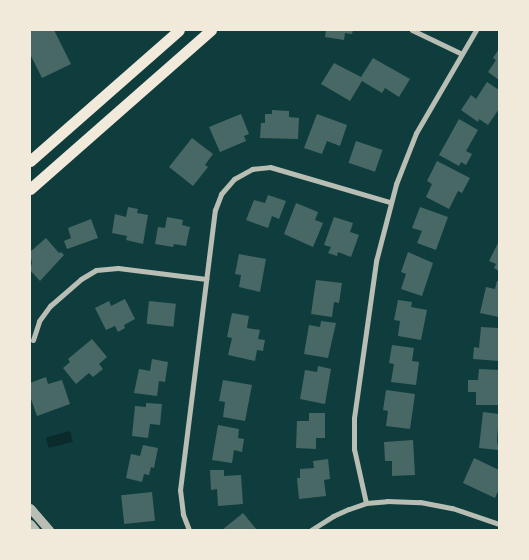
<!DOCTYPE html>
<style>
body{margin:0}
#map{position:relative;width:529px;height:560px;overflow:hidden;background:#0f3d3e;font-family:"Fira Sans Condensed",sans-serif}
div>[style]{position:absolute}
.water>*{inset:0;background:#0a2a2b;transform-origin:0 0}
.building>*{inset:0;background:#486865;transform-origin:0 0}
.minor>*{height:5px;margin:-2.5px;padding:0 2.5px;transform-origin:2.5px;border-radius:2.5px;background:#b8beb3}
.tertiary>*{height:9px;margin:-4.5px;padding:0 4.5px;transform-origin:4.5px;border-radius:4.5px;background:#b8beb3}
.primary>*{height:11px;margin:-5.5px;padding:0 5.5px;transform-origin:5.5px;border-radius:5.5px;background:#f1e9da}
span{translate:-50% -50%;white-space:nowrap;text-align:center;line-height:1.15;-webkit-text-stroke:4px #f1e9da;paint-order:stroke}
.frame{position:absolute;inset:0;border:31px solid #f1e9da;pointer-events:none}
</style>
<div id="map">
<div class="water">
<i style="left:70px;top:431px;width:11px;height:25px;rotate:75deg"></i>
</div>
<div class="building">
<i style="clip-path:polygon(30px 30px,54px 30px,71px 64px,42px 78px,30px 54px)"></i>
<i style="clip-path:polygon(326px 30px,353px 30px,352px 34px,345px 33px,344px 40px,325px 37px)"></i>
<i style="clip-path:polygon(499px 49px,499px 80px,488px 72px,496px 60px,493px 58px)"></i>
<i style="clip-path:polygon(373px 58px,410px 79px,399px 97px,385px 88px,382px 93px,362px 81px,350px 101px,321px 84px,334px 63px,361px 77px)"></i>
<i style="clip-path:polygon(487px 82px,499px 90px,499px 109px,488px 125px,479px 119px,478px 122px,461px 110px,471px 95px,476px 99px)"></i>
<i style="clip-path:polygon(272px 110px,289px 111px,289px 117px,299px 118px,298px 139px,260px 138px,261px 123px,265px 123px,265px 114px,272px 114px)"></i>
<i style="clip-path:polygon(241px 114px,249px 134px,244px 136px,246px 141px,220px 152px,209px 127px)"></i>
<i style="clip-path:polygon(317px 114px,347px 125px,340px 146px,327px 141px,322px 154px,304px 148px)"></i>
<i style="clip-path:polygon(459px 119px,478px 130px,466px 151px,472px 154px,466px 165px,461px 162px,459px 166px,439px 155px)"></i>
<i style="clip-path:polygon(192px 138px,213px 154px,205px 165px,208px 167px,193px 186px,169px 167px)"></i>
<i style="left:356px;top:141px;width:28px;height:23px;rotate:19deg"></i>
<i style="clip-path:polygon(437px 161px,470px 178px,462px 193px,458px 191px,449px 209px,426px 197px,432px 184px,427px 181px)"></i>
<i style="clip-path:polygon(268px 195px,286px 201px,279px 219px,272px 216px,268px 228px,246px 220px,254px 200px,265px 203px)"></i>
<i style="clip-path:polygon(296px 203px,318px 212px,315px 220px,323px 223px,313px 247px,284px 234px)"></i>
<i style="clip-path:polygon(128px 207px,138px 209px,137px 213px,148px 215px,143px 244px,126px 240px,127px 236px,112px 233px,115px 214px,126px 217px)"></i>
<i style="clip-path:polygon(420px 207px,448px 217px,436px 250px,417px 243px,422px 231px,412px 228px)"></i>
<i style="clip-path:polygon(167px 217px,183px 220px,182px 225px,190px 227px,186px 246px,174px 244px,173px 247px,155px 244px,158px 227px,165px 228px)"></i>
<i style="clip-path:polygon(334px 217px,353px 223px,350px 232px,359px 235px,351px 257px,338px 252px,337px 256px,328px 253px,331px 247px,324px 245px)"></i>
<i style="clip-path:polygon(91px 219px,98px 238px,67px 249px,64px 241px,71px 238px,68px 228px)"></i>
<i style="clip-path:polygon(46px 238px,59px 253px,61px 252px,64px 255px,40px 281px,30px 270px,32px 263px,30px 252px)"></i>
<i style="clip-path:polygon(499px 241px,499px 271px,494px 268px,496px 264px,489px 261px)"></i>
<i style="clip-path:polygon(408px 252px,433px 263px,422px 296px,401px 289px,406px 274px,401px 272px)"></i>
<i style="clip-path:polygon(239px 254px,266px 259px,260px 292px,239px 287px,241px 275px,235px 274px)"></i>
<i style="clip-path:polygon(316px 280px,342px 283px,339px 303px,334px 302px,332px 317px,311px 314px)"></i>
<i style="clip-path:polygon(497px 281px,499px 281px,499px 317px,480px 313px,486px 287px,495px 289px)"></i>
<i style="clip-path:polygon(125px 299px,135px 319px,124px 325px,125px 328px,118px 332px,115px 326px,106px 330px,95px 308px,109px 301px,111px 306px)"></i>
<i style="clip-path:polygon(398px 300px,412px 302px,411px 307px,427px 310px,421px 340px,398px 336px,400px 321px,394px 320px)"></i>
<i style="left:149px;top:301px;width:27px;height:23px;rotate:6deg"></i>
<i style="clip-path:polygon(232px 313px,249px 316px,247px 328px,260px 330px,258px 339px,265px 340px,263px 351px,257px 350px,255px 361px,228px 355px,232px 338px,227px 337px)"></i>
<i style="clip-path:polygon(321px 321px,336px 323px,328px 358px,304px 354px,309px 325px,320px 327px)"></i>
<i style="clip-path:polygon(481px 327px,499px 328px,499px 361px,473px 359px,474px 347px,479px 348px)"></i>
<i style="clip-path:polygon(92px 339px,107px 357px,99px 364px,103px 369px,93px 377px,89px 373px,76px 384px,63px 368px,70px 362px,68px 359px)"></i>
<i style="clip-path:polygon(392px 345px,414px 348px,412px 361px,419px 362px,416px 385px,391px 382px,394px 364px,389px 363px)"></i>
<i style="clip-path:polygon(152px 359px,168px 362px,165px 382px,159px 381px,157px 396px,134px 393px,139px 369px,150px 371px)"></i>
<i style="clip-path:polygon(318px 366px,331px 369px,325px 404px,300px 399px,305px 370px,317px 372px)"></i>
<i style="clip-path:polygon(479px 369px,499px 370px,498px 405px,476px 405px,476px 392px,468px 392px,468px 380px,478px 380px)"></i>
<i style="clip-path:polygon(46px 377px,48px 384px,62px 380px,70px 404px,37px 416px,30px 396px,30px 383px)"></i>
<i style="clip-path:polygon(223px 380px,252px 385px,245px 421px,223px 417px,225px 402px,219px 401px)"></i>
<i style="clip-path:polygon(386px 390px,415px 394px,410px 429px,386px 426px,388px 411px,383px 410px)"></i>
<i style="clip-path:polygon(146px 403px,162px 404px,160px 425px,150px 424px,148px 438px,132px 436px,135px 406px,146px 407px)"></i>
<i style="clip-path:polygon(483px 412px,499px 414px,497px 441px,499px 450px,479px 448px)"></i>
<i style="clip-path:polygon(309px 413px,325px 413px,325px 438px,316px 438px,316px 449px,296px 448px,297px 421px,309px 421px)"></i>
<i style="clip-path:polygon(218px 425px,239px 429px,238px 438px,244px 439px,242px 452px,234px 450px,232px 463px,212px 460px)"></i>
<i style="clip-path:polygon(413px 440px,415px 475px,392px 476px,392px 461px,385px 461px,384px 442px)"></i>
<i style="clip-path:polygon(143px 445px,158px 448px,154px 468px,151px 467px,149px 475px,144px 474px,142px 482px,126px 478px,131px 454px,140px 456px)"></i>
<i style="clip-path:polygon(474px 458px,499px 470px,499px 489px,495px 498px,463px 483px)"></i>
<i style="clip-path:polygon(328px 459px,330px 479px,324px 480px,326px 496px,299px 499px,297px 478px,300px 478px,300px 469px,314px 468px,313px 461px)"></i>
<i style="clip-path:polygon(210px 470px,224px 470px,224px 476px,241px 475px,243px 504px,218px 506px,217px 489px,211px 490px)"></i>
<i style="left:152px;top:492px;width:29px;height:31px;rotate:84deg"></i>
<i style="clip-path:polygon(243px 513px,257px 530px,222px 530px)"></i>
</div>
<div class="minor">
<i style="left:412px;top:30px;width:55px;rotate:25.6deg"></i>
<i style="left:33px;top:340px;width:20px;rotate:-72deg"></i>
<i style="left:39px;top:321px;width:19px;rotate:-54deg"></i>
<i style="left:50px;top:306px;width:41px;rotate:-41.1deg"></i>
<i style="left:81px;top:279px;width:17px;rotate:-31deg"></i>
<i style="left:96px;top:270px;width:22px;rotate:-5deg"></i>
<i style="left:118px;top:268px;width:89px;rotate:7.1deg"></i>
<i style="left:366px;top:503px;width:55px;rotate:-102.5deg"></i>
<i style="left:354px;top:449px;width:31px;rotate:-90deg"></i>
<i style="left:354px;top:418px;width:159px;rotate:-82deg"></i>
<i style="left:376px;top:261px;width:80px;rotate:-75.4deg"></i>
<i style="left:396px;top:184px;width:55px;rotate:-68.6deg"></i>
<i style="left:416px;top:133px;width:119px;rotate:-59.8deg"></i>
<i style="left:189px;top:530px;width:17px;rotate:-111deg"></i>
<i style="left:183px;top:514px;width:24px;rotate:-97deg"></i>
<i style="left:180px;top:490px;width:282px;rotate:-82.9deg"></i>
<i style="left:215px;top:210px;width:17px;rotate:-69deg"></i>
<i style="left:221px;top:194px;width:20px;rotate:-49deg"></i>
<i style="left:234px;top:179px;width:21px;rotate:-29deg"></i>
<i style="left:252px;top:169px;width:18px;rotate:-6deg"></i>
<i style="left:270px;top:167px;width:125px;rotate:16.3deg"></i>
<i style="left:311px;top:530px;width:26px;rotate:-32deg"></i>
<i style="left:333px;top:516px;width:17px;rotate:-24deg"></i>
<i style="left:349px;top:509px;width:18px;rotate:-19deg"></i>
<i style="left:366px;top:503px;width:21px;rotate:-5deg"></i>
<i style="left:387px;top:501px;width:33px;rotate:2deg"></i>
<i style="left:420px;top:502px;width:33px;rotate:11deg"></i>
<i style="left:452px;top:508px;width:50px;rotate:18.8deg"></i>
</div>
<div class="tertiary">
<i style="left:30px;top:508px;width:29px;rotate:49deg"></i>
<i style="left:30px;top:524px;width:8px;rotate:50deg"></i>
</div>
<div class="primary">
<i style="left:30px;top:161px;width:198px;rotate:-41.3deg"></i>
<i style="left:30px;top:189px;width:241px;rotate:-41.3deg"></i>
</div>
<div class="frame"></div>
</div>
